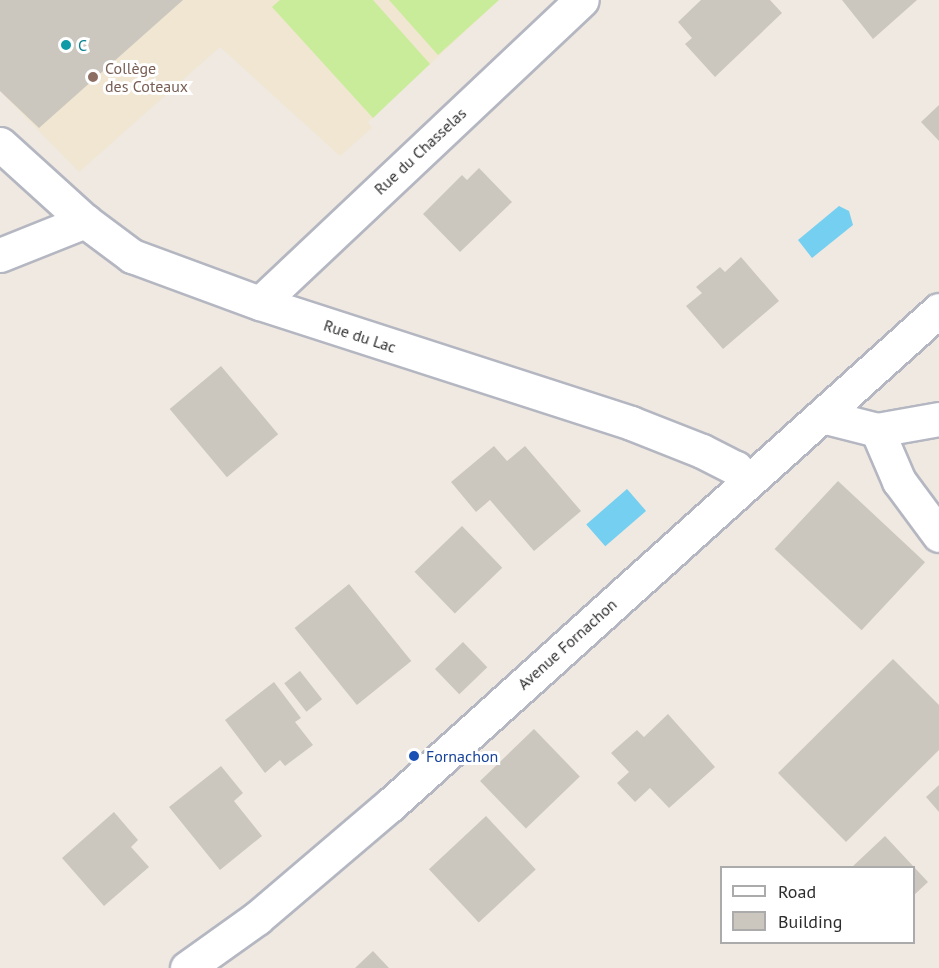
<!DOCTYPE html>
<meta charset="utf-8">
<style>
body{margin:0}
#map{position:relative;width:939px;height:968px;overflow:hidden;background:#efe9e1;font-family:"PT Sans",sans-serif}
div>[style]{position:absolute}
.education>*{inset:0;background:#f0e6d1}
.pitch>*{inset:0;background:#c9ec9a}
.water>*{inset:0;background:#75cff0;transform-origin:0 0}
.building>*{inset:0;background:#cbc7bf;transform-origin:0 0}
.roads{filter:drop-shadow(2px 0 #b4b7c1) drop-shadow(-2px 0 #b4b7c1) drop-shadow(0 2px #b4b7c1) drop-shadow(0 -2px #b4b7c1)}
.minor>*{height:33px;margin:-16.5px;padding:0 16.5px;transform-origin:16.5px;border-radius:16.5px;background:#fff}
.dots>*{width:16px;height:16px;translate:-50% -50%;box-sizing:border-box;border:3px solid #fff;border-radius:50%}
span{translate:-50% -50%;white-space:nowrap;text-align:center;line-height:1.15;-webkit-text-stroke:6px #fff;paint-order:stroke}
.culture-label{font-size:16px;color:#0d838f}
.left{translate:0 -50%;text-align:left}
.education-label{font-size:16px;color:#785e54}
.street-label{font-size:16px;color:#2e2e2e}
.transit-label{font-size:16px;color:#164399}
.legend{position:absolute;left:720px;top:866px;width:195px;height:78px;box-sizing:border-box;background:#fff;border:2px solid #ababab;margin:0;padding:8px 10px;list-style:none;font-size:18px;color:#2e2e2e}
.legend li{display:flex;align-items:center;gap:12px;height:30px}
.legend b{width:30px;border:2px solid #ababab}
</style>
<div id="map">
<div class="education">
<i style="clip-path:polygon(0 0,499px 0,368px 122px,372px 128px,340px 156px,220px 47px,79px 172px,0 91px)"></i>
</div>
<div class="pitch">
<i style="clip-path:polygon(280px 0,373px 0,430px 64px,373px 118px,272px 7px)"></i>
<i style="clip-path:polygon(389px 0,499px 0,438px 55px)"></i>
</div>
<div class="water">
<i style="clip-path:polygon(839px 206px,849px 211px,853px 225px,812px 258px,798px 240px)"></i>
<i style="left:627px;top:489px;width:29px;height:54px;rotate:49deg"></i>
</div>
<div class="building">
<i style="clip-path:polygon(0 0,183px 0,39px 128px,0 91px)"></i>
<i style="clip-path:polygon(701px 0,770px 0,782px 13px,715px 77px,685px 44px,692px 38px,678px 22px)"></i>
<i style="clip-path:polygon(842px 0,917px 0,873px 39px)"></i>
<i style="clip-path:polygon(939px 105px,939px 141px,921px 122px)"></i>
<i style="clip-path:polygon(479px 168px,512px 202px,460px 252px,423px 214px,462px 175px,467px 180px)"></i>
<i style="clip-path:polygon(741px 257px,779px 301px,723px 349px,686px 306px,702px 293px,696px 287px,720px 267px,725px 272px)"></i>
<i style="left:221px;top:366px;width:89px;height:67px;rotate:50deg"></i>
<i style="clip-path:polygon(494px 446px,507px 461px,525px 446px,581px 511px,534px 551px,490px 500px,476px 512px,451px 482px)"></i>
<i style="left:838px;top:481px;width:119px;height:93px;rotate:43deg"></i>
<i style="left:462px;top:526px;width:58px;height:66px;rotate:46deg"></i>
<i style="left:349px;top:584px;width:99px;height:70px;rotate:51deg"></i>
<i style="left:463px;top:642px;width:35px;height:39px;rotate:46deg"></i>
<i style="clip-path:polygon(893px 659px,939px 705px,939px 750px,846px 842px,778px 773px)"></i>
<i style="left:300px;top:671px;width:36px;height:20px;rotate:52deg"></i>
<i style="clip-path:polygon(274px 682px,301px 718px,295px 722px,313px 745px,285px 766px,280px 760px,265px 773px,225px 720px)"></i>
<i style="clip-path:polygon(668px 714px,715px 767px,669px 808px,650px 788px,635px 802px,617px 783px,629px 772px,611px 753px,637px 730px,644px 737px)"></i>
<i style="left:534px;top:729px;width:66px;height:75px;rotate:46deg"></i>
<i style="clip-path:polygon(221px 766px,243px 793px,234px 801px,262px 836px,220px 870px,169px 807px)"></i>
<i style="clip-path:polygon(939px 785px,939px 812px,926px 797px)"></i>
<i style="clip-path:polygon(114px 812px,138px 840px,131px 847px,149px 867px,104px 906px,62px 858px)"></i>
<i style="left:486px;top:816px;width:73px;height:78px;rotate:47deg"></i>
<i style="clip-path:polygon(885px 836px,928px 882px,914px 895px,914px 868px,851px 868px)"></i>
<i style="clip-path:polygon(373px 951px,389px 968px,355px 968px)"></i>
</div>
<div class="roads">
<div class="minor">
<i style="left:0;top:144px;width:115px;rotate:42.2deg"></i>
<i style="left:85px;top:221px;width:59px;rotate:36.7deg"></i>
<i style="left:132px;top:256px;width:136px;rotate:20.2deg"></i>
<i style="left:260px;top:303px;width:390px;rotate:17.9deg"></i>
<i style="left:631px;top:423px;width:76px;rotate:21.5deg"></i>
<i style="left:702px;top:451px;width:38px;rotate:27deg"></i>
<i style="left:736px;top:468px;width:17px;rotate:50deg"></i>
<i style="left:0;top:255px;width:92px;rotate:-21.8deg"></i>
<i style="left:260px;top:303px;width:442px;rotate:-43.3deg"></i>
<i style="left:822px;top:416px;width:57px;rotate:14.3deg"></i>
<i style="left:877px;top:430px;width:63px;rotate:-10.1deg"></i>
<i style="left:877px;top:430px;width:56px;rotate:66.7deg"></i>
<i style="left:899px;top:481px;width:67px;rotate:53.5deg"></i>
<i style="left:187px;top:968px;width:86px;rotate:-35.5deg"></i>
<i style="left:257px;top:918px;width:175px;rotate:-40.4deg"></i>
<i style="left:390px;top:805px;width:739px;rotate:-42.04deg"></i>
</div>
</div>
<div class="dots">
<i style="left:66px;top:45px;background:#0f9aa8"></i>
<i style="left:93px;top:77px;background:#8d6e63"></i>
<i style="left:414px;top:756px;background:#1a4fb4"></i>
</div>
<div class="culture-label">
<span class="left" style="left:78px;top:45px">C</span>
</div>
<div class="education-label">
<span class="left" style="left:105px;top:77px">Collège<br>des Coteaux</span>
</div>
<div class="street-label">
<span style="left:420px;top:151px;rotate:-43deg">Rue du Chasselas</span>
<span style="left:360px;top:336px;rotate:18deg">Rue du Lac</span>
<span style="left:567px;top:644px;rotate:-42deg">Avenue Fornachon</span>
</div>
<div class="transit-label">
<span class="left" style="left:426px;top:756px">Fornachon</span>
</div>
<ul class="legend">
<li><b style="height:8px;background:#fff"></b>Road</li>
<li><b style="height:16px;background:#cbc7bf"></b>Building</li>
</ul>
</div>
